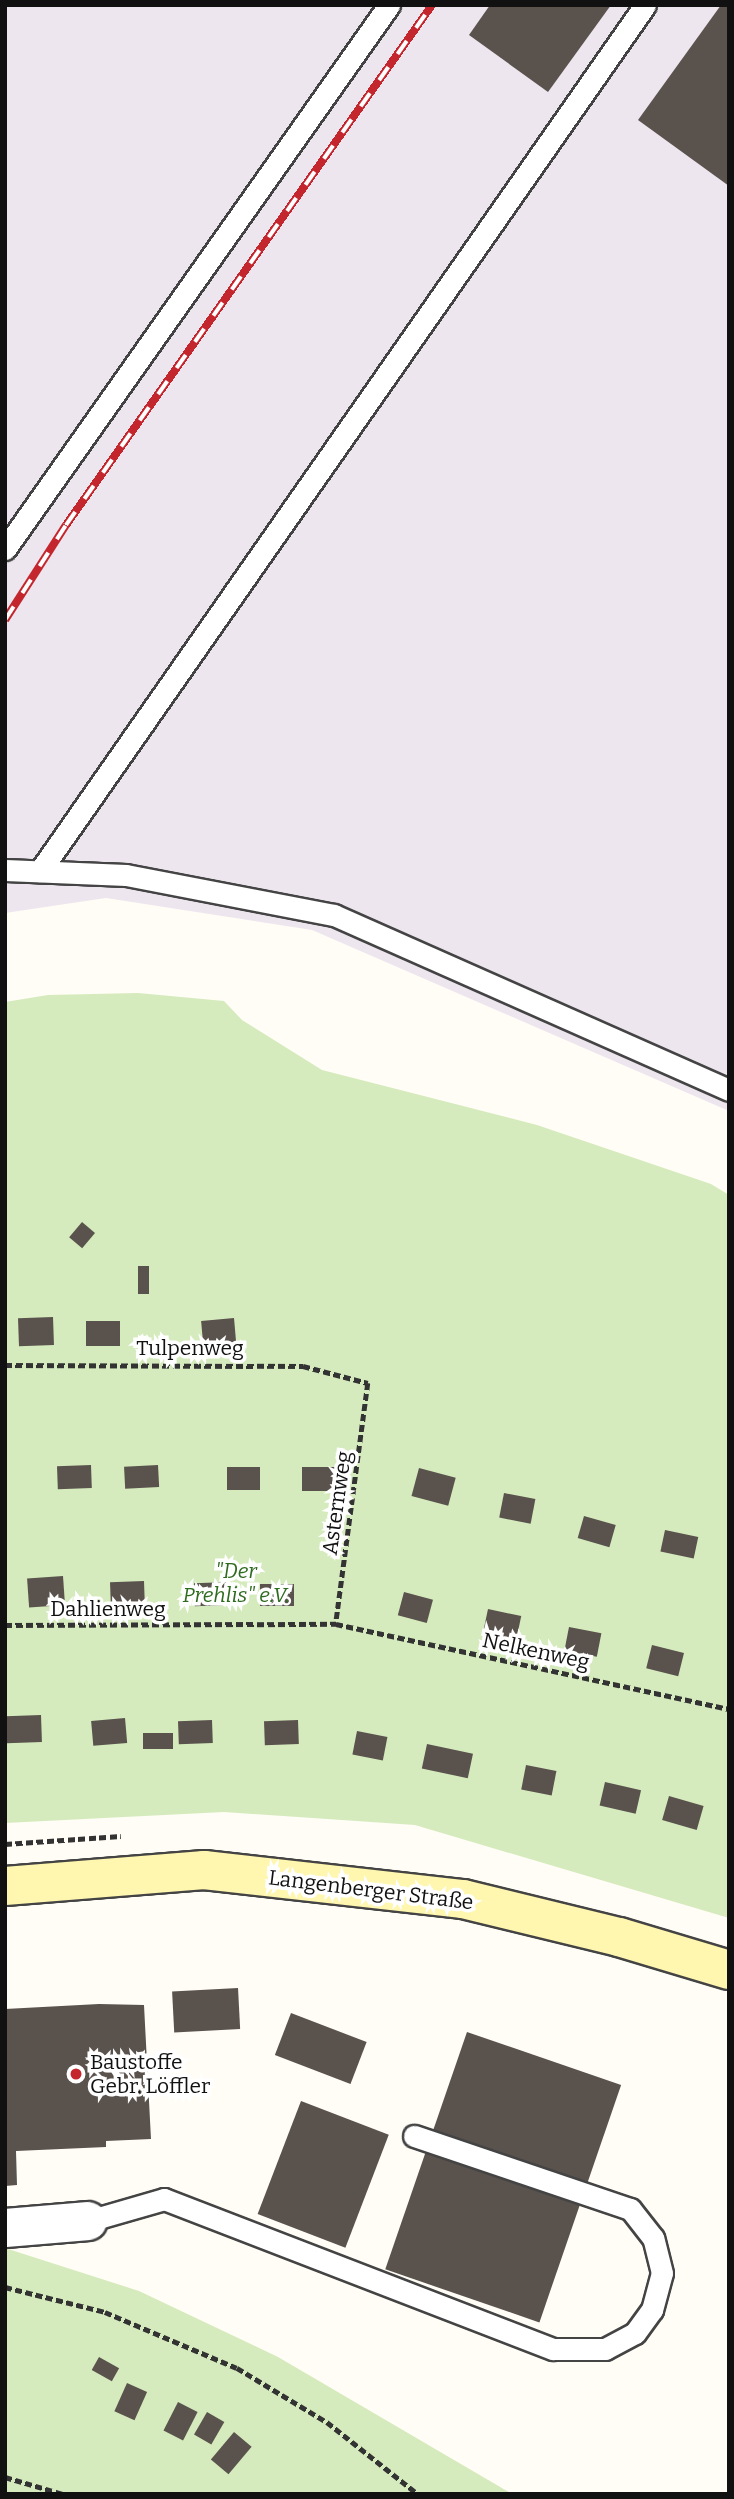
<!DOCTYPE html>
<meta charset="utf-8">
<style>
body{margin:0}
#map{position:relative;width:734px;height:2499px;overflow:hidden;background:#fffdf5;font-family:Bitter,serif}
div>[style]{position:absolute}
.industrial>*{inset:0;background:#eee6ef}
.green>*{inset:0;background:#d5ebbd}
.building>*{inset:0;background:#5a524d;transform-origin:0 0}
.path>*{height:4.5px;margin-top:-2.25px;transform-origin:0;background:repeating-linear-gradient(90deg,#333 0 7px,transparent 0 10.5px)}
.roads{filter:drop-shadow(2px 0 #444) drop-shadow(-2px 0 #444) drop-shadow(0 2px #444) drop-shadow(0 -2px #444)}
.service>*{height:21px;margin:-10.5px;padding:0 10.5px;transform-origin:10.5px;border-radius:10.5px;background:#fff}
.minor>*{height:38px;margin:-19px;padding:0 19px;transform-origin:19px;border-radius:19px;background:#fff}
.secondary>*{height:38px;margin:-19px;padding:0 19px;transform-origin:19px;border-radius:19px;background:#fff6b0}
.rail>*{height:8px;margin-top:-4px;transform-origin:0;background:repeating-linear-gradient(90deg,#fff 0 16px,#c4262e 0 32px);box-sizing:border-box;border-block:2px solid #c4262e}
.dots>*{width:19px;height:19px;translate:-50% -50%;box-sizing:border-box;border:4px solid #fff;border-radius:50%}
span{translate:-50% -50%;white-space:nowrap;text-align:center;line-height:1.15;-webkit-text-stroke:7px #fff;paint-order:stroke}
.street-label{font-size:21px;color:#111}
.park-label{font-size:21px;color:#2f6b1f;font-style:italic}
.poi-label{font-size:21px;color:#111}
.left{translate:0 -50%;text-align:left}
.frame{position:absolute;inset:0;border:7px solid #111;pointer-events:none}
</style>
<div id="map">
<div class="industrial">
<i style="clip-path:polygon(5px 5px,729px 5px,729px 1111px,312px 930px,106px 898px,5px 913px)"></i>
</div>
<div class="green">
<i style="clip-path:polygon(138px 993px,224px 1001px,242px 1020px,322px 1070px,537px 1125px,711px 1184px,729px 1195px,729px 1918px,415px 1825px,224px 1812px,5px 1823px,5px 1002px,48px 995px)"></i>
<i style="clip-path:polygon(5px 2248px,139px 2291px,278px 2357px,512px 2494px,5px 2494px)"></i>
</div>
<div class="building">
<i style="clip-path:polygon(490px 5px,611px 5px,548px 92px,469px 35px)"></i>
<i style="clip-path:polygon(721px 5px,729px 5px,729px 186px,638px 120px)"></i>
<i style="left:82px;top:1222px;width:17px;height:20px;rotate:40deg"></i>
<i style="left:138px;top:1266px;width:11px;height:28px"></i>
<i style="left:53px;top:1317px;width:28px;height:35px;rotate:88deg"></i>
<i style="left:234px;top:1318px;width:25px;height:33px;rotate:85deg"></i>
<i style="left:86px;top:1321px;width:34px;height:25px"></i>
<i style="left:91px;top:1465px;width:23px;height:34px;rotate:88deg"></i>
<i style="left:158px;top:1465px;width:22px;height:34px;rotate:87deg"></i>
<i style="left:227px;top:1467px;width:33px;height:23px"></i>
<i style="left:302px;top:1467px;width:36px;height:24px"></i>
<i style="left:419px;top:1468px;width:38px;height:29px;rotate:15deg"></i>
<i style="left:504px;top:1493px;width:32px;height:25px;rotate:11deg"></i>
<i style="left:584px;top:1516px;width:33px;height:23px;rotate:16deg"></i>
<i style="left:665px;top:1530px;width:34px;height:22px;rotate:12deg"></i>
<i style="left:63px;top:1576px;width:29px;height:36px;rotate:86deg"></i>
<i style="left:144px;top:1581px;width:26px;height:34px;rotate:88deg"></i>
<i style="left:228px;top:1582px;width:23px;height:34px;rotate:88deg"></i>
<i style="left:260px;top:1584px;width:34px;height:22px"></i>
<i style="left:404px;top:1592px;width:30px;height:24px;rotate:15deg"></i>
<i style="left:488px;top:1609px;width:34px;height:26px;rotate:12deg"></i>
<i style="left:569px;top:1627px;width:33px;height:24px;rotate:11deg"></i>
<i style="left:652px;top:1645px;width:33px;height:24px;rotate:14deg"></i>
<i style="left:41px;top:1715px;width:27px;height:35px;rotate:88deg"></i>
<i style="left:125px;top:1718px;width:25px;height:34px;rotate:85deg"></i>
<i style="left:212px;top:1720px;width:23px;height:34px;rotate:88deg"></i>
<i style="left:298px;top:1720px;width:24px;height:34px;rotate:88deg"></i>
<i style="left:357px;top:1731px;width:31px;height:24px;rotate:11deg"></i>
<i style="left:173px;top:1733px;width:16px;height:30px;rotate:90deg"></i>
<i style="left:427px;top:1744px;width:47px;height:25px;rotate:12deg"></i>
<i style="left:526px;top:1765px;width:31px;height:25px;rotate:11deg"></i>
<i style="left:605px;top:1782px;width:37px;height:24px;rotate:13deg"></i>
<i style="left:669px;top:1796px;width:36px;height:25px;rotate:16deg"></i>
<i style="left:238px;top:1988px;width:41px;height:66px;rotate:87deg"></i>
<i style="clip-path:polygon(99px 2004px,144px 2005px,151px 2139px,106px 2141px,106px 2147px,16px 2151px,17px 2185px,5px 2186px,5px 2009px)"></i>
<i style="left:291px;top:2013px;width:81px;height:45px;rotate:21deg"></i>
<i style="left:467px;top:2032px;width:163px;height:251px;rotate:19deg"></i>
<i style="left:301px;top:2101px;width:94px;height:121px;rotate:21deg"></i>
<i style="left:99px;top:2357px;width:23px;height:15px;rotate:29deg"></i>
<i style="left:127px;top:2383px;width:22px;height:31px;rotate:24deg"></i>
<i style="left:178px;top:2402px;width:22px;height:32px;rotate:27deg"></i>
<i style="left:207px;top:2412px;width:20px;height:26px;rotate:30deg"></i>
<i style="left:234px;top:2432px;width:23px;height:36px;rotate:40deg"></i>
</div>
<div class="path">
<i style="left:5px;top:1365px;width:298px;rotate:0.2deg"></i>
<i style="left:303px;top:1366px;width:67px;rotate:14.7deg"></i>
<i style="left:368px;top:1383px;width:243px;rotate:97.6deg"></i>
<i style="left:5px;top:1625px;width:331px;rotate:-0.2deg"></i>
<i style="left:336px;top:1624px;width:402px;rotate:12.2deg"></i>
<i style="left:5px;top:1844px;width:116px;rotate:-3.9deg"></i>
<i style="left:5px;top:2287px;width:103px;rotate:14deg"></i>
<i style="left:105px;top:2312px;width:143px;rotate:23deg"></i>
<i style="left:237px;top:2368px;width:105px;rotate:31deg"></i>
<i style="left:327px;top:2422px;width:116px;rotate:38.4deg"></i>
<i style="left:5px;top:2477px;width:60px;rotate:16.3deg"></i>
</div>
<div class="roads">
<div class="service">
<i style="left:5px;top:549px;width:666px;rotate:-54.78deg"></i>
<i style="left:5px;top:870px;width:121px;rotate:2.4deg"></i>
<i style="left:126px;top:875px;width:212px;rotate:10.9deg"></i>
<i style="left:334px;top:915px;width:432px;rotate:23.9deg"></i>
<i style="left:40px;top:871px;width:1056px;rotate:-55.06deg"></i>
<i style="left:88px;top:2221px;width:79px;rotate:-16.1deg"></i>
<i style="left:164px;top:2199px;width:417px;rotate:21.1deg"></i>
<i style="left:553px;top:2349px;width:52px"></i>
<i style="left:605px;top:2349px;width:34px;rotate:-28deg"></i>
<i style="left:635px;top:2333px;width:29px;rotate:-54deg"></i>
<i style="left:652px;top:2310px;width:38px;rotate:-75deg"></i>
<i style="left:662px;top:2273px;width:36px;rotate:-104deg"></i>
<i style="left:653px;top:2238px;width:37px;rotate:-128deg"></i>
<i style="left:630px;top:2209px;width:228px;rotate:-161.3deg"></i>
</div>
<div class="minor">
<i style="left:5px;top:2228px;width:83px;rotate:-4.8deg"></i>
</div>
<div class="secondary">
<i style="left:5px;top:1886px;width:200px;rotate:-4.6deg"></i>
<i style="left:204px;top:1870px;width:261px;rotate:6.4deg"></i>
<i style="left:463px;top:1899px;width:161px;rotate:13.7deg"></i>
<i style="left:619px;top:1937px;width:115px;rotate:16.7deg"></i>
</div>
</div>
<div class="rail">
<i style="left:5px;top:620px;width:113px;rotate:-57.3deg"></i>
<i style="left:66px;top:525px;width:636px;rotate:-54.86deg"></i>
</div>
<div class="dots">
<i style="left:76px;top:2074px;background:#c4262e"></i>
</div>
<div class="street-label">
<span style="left:190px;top:1348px">Tulpenweg</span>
<span style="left:337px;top:1503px;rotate:-82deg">Asternweg</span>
<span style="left:108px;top:1609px">Dahlienweg</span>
<span style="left:536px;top:1651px;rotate:12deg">Nelkenweg</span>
<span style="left:371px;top:1890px;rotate:7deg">Langenberger Straße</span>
</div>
<div class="park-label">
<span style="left:236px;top:1583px">"Der<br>Prehlis" e.V.</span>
</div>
<div class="poi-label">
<span class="left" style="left:90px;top:2074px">Baustoffe<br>Gebr. Löffler</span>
</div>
<div class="frame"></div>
</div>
